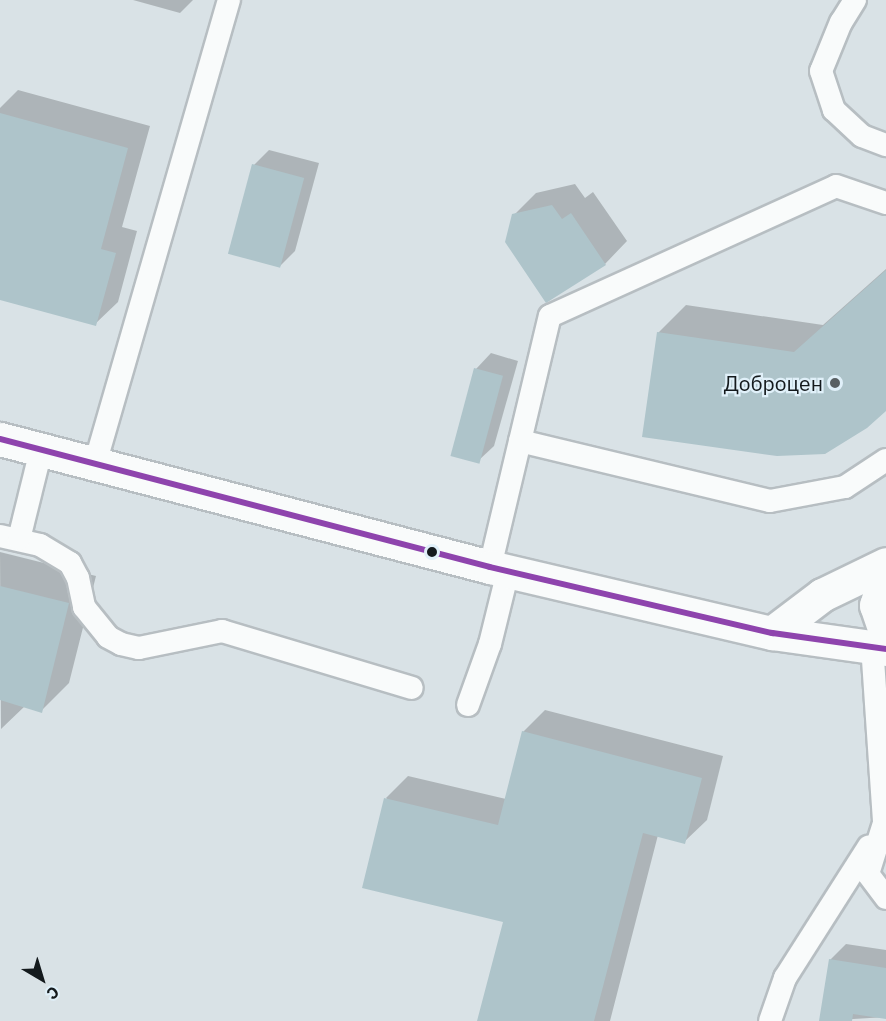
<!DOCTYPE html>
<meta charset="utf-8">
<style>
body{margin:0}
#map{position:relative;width:886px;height:1021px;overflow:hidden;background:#d9e2e6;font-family:"IBM Plex Sans",sans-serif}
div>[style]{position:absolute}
.shadow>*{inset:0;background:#0003}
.building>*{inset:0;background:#aec4ca;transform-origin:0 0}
.roads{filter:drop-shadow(2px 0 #b7bec2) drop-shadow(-2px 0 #b7bec2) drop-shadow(0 2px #b7bec2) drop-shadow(0 -2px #b7bec2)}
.service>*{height:22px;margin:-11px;padding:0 11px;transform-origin:11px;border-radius:11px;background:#f9fbfb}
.secondary>*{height:33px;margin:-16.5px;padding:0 16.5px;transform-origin:16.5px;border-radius:16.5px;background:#f9fbfb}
.bus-1>*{height:6px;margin:-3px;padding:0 3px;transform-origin:3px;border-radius:3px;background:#8e44ad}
.dots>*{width:16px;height:16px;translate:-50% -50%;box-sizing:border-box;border:3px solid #e0f0f9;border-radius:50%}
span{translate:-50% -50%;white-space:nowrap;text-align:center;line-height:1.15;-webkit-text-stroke:4.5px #e0f0f9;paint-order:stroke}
.poi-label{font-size:21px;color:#141a1d}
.right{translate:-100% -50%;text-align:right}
.north{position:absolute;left:12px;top:949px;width:60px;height:60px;-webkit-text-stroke:4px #e0f0f9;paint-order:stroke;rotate:142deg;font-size:16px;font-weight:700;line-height:24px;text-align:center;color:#141a1d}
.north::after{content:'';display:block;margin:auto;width:21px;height:27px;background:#141a1d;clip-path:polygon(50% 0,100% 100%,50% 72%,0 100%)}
</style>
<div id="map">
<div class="shadow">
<i style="clip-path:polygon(133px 0,193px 0,180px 13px)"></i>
<i style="clip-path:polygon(18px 90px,150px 126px,122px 227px,137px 231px,118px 302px,95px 324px,0 298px,0 108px)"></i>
<i style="clip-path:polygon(269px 150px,319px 163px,295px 251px,280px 266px,254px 165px)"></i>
<i style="clip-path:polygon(575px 184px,585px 198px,593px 192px,627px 241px,605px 264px,514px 215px,536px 193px)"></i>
<i style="clip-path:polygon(886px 269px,886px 409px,658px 333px,686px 305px,823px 325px)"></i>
<i style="clip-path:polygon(491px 353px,518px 361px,494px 446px,478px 461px,476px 369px)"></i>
<i style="clip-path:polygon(0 552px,96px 576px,69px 683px,41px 711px,25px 706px,1px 729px)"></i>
<i style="clip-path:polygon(545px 710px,723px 756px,707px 820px,684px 842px,658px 835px,610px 1021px,479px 1021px,505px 920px,386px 798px,408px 776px,506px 799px,523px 732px)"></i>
<i style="clip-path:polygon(846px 944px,886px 950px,886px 1017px,821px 1021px,830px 960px)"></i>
</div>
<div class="building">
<i style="clip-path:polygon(0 113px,128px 148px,101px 249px,116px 253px,96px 326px,0 300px)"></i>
<i style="left:252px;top:164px;width:54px;height:93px;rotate:15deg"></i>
<i style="clip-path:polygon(552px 205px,562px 219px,571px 213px,606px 265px,546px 303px,505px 242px,512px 214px)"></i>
<i style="clip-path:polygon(886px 270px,886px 411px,867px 428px,825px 454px,777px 456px,642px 437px,657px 332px,794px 352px)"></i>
<i style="left:474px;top:368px;width:30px;height:91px;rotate:15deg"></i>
<i style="clip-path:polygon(0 586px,69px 603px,42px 713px,0 700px)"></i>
<i style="clip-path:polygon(522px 731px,702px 778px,685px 844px,643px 833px,594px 1021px,477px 1021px,503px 922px,362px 888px,384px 798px,498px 825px)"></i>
<i style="clip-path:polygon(829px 959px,886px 968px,886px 1019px,853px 1014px,852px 1021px,819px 1021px)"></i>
</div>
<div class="roads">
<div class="service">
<i style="left:855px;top:0;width:26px;rotate:122deg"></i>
<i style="left:841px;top:22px;width:53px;rotate:112.2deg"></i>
<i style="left:821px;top:71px;width:41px;rotate:71.6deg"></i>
<i style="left:834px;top:110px;width:38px;rotate:43deg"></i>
<i style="left:862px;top:136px;width:26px;rotate:21deg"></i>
<i style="left:520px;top:441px;width:257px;rotate:13.5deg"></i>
<i style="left:770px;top:501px;width:76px;rotate:-10.6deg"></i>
<i style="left:845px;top:487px;width:49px;rotate:-33.4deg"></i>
<i style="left:95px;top:464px;width:483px;rotate:-73.9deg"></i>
<i style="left:0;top:536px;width:41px;rotate:12.7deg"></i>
<i style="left:40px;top:545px;width:35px;rotate:31deg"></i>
<i style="left:70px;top:563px;width:17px;rotate:62deg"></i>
<i style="left:78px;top:578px;width:30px;rotate:78deg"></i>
<i style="left:84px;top:607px;width:38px;rotate:51deg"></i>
<i style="left:108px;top:637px;width:15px;rotate:28deg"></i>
<i style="left:121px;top:644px;width:18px;rotate:13deg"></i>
<i style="left:139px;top:648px;width:85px;rotate:-11.6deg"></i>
<i style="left:222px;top:631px;width:198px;rotate:16.7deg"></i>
<i style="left:19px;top:539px;width:92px;rotate:-76.1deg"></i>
<i style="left:490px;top:567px;width:258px;rotate:-76.6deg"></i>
<i style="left:550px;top:316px;width:314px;rotate:-24.4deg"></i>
<i style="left:836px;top:186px;width:53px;rotate:18.8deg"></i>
<i style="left:872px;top:645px;width:178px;rotate:86.1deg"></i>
<i style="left:884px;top:823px;width:53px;rotate:107.4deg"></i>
<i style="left:868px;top:874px;width:30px;rotate:53deg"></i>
<i style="left:468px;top:705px;width:65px;rotate:-70.2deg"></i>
<i style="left:490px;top:644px;width:75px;rotate:-76.1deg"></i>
<i style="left:770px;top:1021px;width:46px;rotate:-70.8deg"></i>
<i style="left:785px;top:978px;width:156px;rotate:-57.5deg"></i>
</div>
<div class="secondary">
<i style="left:0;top:439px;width:506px;rotate:14.64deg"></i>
<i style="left:490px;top:567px;width:290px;rotate:13.2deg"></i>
<i style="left:772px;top:633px;width:115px;rotate:8deg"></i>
<i style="left:886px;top:573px;width:34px;rotate:107deg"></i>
<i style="left:876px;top:605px;width:31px;rotate:71deg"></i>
<i style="left:772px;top:633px;width:63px;rotate:-37.2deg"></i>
<i style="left:822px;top:595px;width:71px;rotate:-25.8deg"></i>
</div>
</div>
<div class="bus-1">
<i style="left:0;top:439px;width:506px;rotate:14.64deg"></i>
<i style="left:490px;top:567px;width:290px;rotate:13.2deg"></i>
<i style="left:772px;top:633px;width:115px;rotate:8deg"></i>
</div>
<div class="dots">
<i style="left:835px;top:383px;background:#596063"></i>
<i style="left:432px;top:552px;background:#141a1d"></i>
</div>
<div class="poi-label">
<span class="right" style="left:823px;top:383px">Доброцен</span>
</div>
<div class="north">С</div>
</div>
